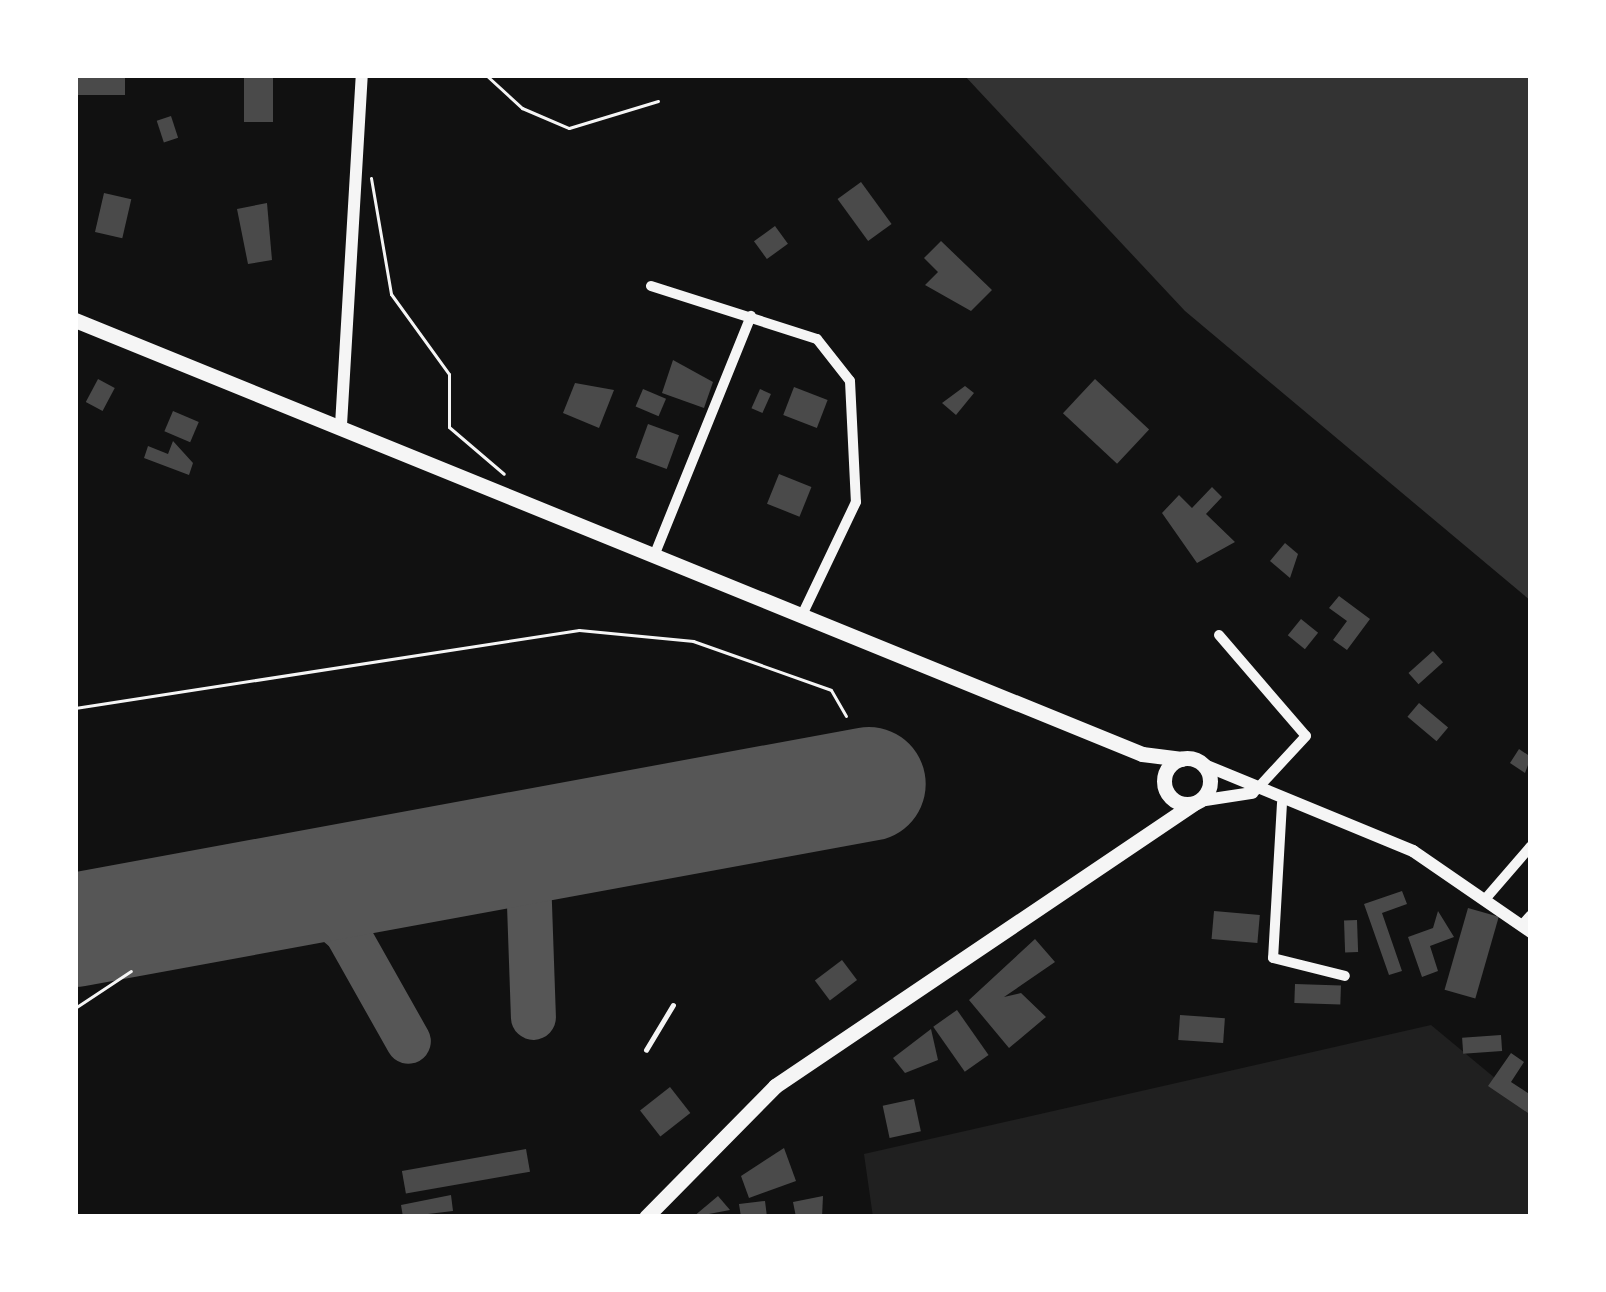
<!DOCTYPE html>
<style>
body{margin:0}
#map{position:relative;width:1606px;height:1292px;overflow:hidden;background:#111;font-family:Inter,sans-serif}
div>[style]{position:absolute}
.green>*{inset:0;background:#202020}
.water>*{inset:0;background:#333}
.taxiway>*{height:45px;margin:-22.5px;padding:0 22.5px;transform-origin:22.5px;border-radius:22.5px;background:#565656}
.runway>*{height:114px;margin:-57px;padding:0 57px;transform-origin:57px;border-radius:57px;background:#565656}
.building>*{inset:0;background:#4a4a4a;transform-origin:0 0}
.path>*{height:3px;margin:-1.5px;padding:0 1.5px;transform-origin:1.5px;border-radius:1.5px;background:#f5f5f5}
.service>*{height:4.5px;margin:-2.25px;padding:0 2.25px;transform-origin:2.25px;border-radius:2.25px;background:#f5f5f5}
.minor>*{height:10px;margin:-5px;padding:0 5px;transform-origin:5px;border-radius:5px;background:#f5f5f5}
.tertiary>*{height:12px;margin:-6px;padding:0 6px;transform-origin:6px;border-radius:6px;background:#f5f5f5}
.secondary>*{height:15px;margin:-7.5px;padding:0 7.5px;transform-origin:7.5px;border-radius:7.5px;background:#f5f5f5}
.secondary>.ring{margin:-7.5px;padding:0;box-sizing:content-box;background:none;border:15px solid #f5f5f5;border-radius:50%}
span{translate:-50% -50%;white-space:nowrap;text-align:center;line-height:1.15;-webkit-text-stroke:12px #fff;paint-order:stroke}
.frame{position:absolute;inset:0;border:78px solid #fff;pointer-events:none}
</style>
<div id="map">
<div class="green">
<i style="clip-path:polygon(1431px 1025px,1531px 1108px,1531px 1217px,873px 1217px,864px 1154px)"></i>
</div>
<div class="water">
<i style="clip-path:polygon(964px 75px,1531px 75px,1531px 601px,1185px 311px)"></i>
</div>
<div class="taxiway">
<i style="left:527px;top:847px;width:170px;rotate:88deg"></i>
<i style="left:296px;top:889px;width:65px;rotate:40deg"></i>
<i style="left:346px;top:931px;width:126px;rotate:60.6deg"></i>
</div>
<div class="runway">
<i style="left:75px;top:930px;width:807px;rotate:-10.42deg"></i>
</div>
<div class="building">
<i style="left:75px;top:75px;width:50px;height:20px"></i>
<i style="left:244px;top:75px;width:29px;height:47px"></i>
<i style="left:171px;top:116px;width:23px;height:15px;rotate:72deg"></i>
<i style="left:861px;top:182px;width:52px;height:29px;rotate:54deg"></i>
<i style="left:104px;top:193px;width:28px;height:40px;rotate:13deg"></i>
<i style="clip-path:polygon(267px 203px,272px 260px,248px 264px,237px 209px)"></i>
<i style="left:775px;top:226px;width:22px;height:26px;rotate:54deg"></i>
<i style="clip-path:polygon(941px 241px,992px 290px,971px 311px,925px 285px,938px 272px,924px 258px)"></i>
<i style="clip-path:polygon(673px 360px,713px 382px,704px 408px,662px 393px)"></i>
<i style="left:98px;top:379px;width:19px;height:26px;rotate:28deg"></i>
<i style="left:1095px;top:379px;width:74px;height:47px;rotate:43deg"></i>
<i style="clip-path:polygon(575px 383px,614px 390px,599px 428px,563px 413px)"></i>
<i style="clip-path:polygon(965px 386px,974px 393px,956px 415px,942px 403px)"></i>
<i style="left:794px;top:387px;width:36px;height:30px;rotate:21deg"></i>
<i style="left:643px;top:389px;width:25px;height:19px;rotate:23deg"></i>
<i style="left:760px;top:389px;width:12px;height:21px;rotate:24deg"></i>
<i style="left:173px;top:411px;width:28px;height:22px;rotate:23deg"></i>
<i style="left:648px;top:424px;width:33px;height:36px;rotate:20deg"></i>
<i style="clip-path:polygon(173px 441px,193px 463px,189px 475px,144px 458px,148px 446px,168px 454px)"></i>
<i style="left:779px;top:474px;width:35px;height:32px;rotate:22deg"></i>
<i style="clip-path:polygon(1212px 487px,1222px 497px,1206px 514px,1235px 542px,1197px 563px,1162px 513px,1179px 495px,1192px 508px)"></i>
<i style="clip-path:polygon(1285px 543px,1298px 554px,1290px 578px,1270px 561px)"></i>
<i style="clip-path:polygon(1339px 596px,1370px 619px,1347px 650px,1333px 640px,1347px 621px,1329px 608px)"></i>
<i style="left:1301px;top:619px;width:22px;height:21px;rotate:39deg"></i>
<i style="left:1433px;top:651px;width:15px;height:33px;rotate:48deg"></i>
<i style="left:1419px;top:703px;width:38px;height:18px;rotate:40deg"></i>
<i style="clip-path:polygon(1519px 749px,1531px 757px,1525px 773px,1510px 763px)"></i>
<i style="clip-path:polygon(1402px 891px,1407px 904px,1382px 913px,1402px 971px,1389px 975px,1364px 904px)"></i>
<i style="left:1468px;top:908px;width:32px;height:85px;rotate:16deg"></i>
<i style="left:1214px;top:911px;width:46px;height:28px;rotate:5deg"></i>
<i style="clip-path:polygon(1438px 911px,1454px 937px,1430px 946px,1438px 971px,1422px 977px,1408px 937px,1433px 928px)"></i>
<i style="left:1357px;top:920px;width:32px;height:13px;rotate:88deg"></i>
<i style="clip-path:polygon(1035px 939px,1055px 962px,1004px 997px,1021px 993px,1046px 1017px,1009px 1048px,969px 1000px)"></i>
<i style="left:842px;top:960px;width:25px;height:34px;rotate:53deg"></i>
<i style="left:1295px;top:984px;width:46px;height:19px;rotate:2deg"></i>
<i style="left:957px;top:1010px;width:55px;height:29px;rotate:55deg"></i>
<i style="left:1180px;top:1015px;width:45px;height:25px;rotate:4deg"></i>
<i style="clip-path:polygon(931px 1029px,938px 1060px,905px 1073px,893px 1058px)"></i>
<i style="left:1501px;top:1035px;width:16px;height:39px;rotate:86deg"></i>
<i style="clip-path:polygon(1511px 1053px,1524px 1062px,1511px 1082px,1531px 1095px,1531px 1115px,1488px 1086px)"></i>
<i style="left:670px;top:1087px;width:33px;height:38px;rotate:52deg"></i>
<i style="left:914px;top:1099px;width:33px;height:32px;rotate:78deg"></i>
<i style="clip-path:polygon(784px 1148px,796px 1181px,749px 1198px,741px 1176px)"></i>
<i style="left:526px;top:1149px;width:23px;height:126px;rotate:80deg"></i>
<i style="clip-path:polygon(451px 1195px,453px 1211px,403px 1217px,401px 1205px)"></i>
<i style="clip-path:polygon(718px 1196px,730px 1210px,693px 1217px)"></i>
<i style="clip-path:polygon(823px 1196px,822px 1217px,796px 1217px,793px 1202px)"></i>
<i style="clip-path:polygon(765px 1201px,767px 1217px,741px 1217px,739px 1204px)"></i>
</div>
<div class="path">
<i style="left:486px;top:75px;width:49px;rotate:42.5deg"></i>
<i style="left:522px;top:108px;width:51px;rotate:23.1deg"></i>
<i style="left:569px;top:128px;width:93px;rotate:-16.9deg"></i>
<i style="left:371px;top:178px;width:118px;rotate:80.2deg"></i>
<i style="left:391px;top:294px;width:99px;rotate:54.1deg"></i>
<i style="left:449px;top:374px;width:53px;rotate:90deg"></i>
<i style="left:449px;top:427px;width:72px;rotate:40.5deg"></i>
<i style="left:75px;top:708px;width:510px;rotate:-8.8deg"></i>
<i style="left:579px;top:630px;width:115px;rotate:5.5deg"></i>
<i style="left:693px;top:641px;width:146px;rotate:19.5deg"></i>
<i style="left:831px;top:690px;width:30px;rotate:60deg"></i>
<i style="left:75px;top:1008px;width:67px;rotate:-33.5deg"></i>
</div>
<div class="service">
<i style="left:646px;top:1050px;width:52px;rotate:-59deg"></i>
</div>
<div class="minor">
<i style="left:651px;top:286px;width:174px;rotate:17.7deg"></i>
<i style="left:817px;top:339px;width:53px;rotate:51.8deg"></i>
<i style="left:850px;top:381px;width:121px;rotate:87.2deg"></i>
<i style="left:856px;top:502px;width:121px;rotate:115.5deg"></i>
<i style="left:654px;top:556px;width:259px;rotate:-68deg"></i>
<i style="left:1219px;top:635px;width:133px;rotate:49.3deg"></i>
<i style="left:1306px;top:736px;width:75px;rotate:132.8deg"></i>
<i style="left:1282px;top:803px;width:155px;rotate:93.3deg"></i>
<i style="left:1273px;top:958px;width:74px;rotate:14deg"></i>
<i style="left:1487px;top:897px;width:67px;rotate:-49.2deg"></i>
<i style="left:1522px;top:925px;width:13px;rotate:-48deg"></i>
</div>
<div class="tertiary">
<i style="left:341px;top:425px;width:351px;rotate:-86.6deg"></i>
<i style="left:1202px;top:764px;width:228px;rotate:22.4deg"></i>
<i style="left:1413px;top:851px;width:143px;rotate:34.5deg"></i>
<i style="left:1199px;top:801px;width:54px;rotate:-8.6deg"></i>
</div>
<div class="secondary">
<i style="left:75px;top:320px;width:1152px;rotate:22.13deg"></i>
<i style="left:1142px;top:754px;width:40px;rotate:7.1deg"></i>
<i class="ring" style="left:1164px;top:758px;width:31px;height:31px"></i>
<i style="left:646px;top:1217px;width:184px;rotate:-45.4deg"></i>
<i style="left:775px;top:1086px;width:504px;rotate:-34.01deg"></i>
</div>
<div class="frame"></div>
</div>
